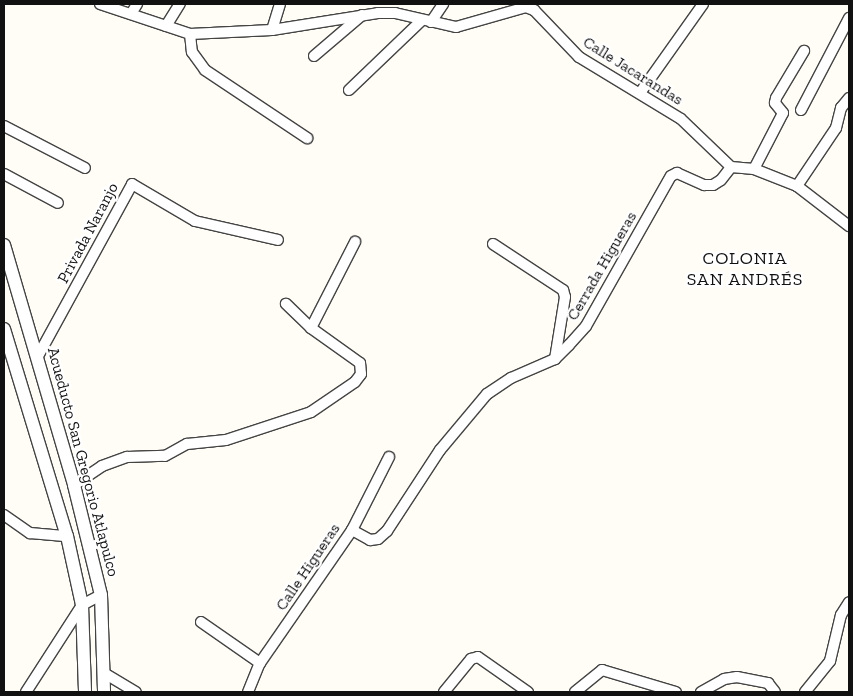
<!DOCTYPE html>
<meta charset="utf-8">
<style>
body{margin:0}
#map{position:relative;width:853px;height:696px;overflow:hidden;background:#fffdf5;font-family:"Zilla Slab",serif}
div>[style]{position:absolute}
.roads{filter:drop-shadow(1px 0 #444) drop-shadow(-1px 0 #444) drop-shadow(0 1px #444) drop-shadow(0 -1px #444)}
.minor>*{height:10px;margin:-5px;padding:0 5px;transform-origin:5px;border-radius:5px;background:#fff}
.tertiary>*{height:12px;margin:-6px;padding:0 6px;transform-origin:6px;border-radius:6px;background:#fff}
span{translate:-50% -50%;white-space:nowrap;text-align:center;line-height:1.15;-webkit-text-stroke:5px #fff;paint-order:stroke}
.street-label{font-size:16px;color:#111}
.neighbourhood-label{font-size:18px;color:#111;letter-spacing:1px}
.frame{position:absolute;inset:0;border:5px solid #111;pointer-events:none}
</style>
<div id="map">
<div class="roads">
<div class="minor">
<i style="left:100px;top:4px;width:95px;rotate:18.4deg"></i>
<i style="left:190px;top:34px;width:82px;rotate:-2.8deg"></i>
<i style="left:272px;top:30px;width:107px;rotate:-9.1deg"></i>
<i style="left:378px;top:13px;width:17px"></i>
<i style="left:395px;top:13px;width:63px;rotate:12.9deg"></i>
<i style="left:456px;top:27px;width:73px;rotate:-15.9deg"></i>
<i style="left:526px;top:7px;width:9px;rotate:21deg"></i>
<i style="left:534px;top:10px;width:65px;rotate:46.2deg"></i>
<i style="left:579px;top:57px;width:119px;rotate:31.3deg"></i>
<i style="left:681px;top:119px;width:69px;rotate:43.8deg"></i>
<i style="left:731px;top:167px;width:23px;rotate:5deg"></i>
<i style="left:754px;top:169px;width:46px;rotate:21.6deg"></i>
<i style="left:797px;top:186px;width:66px;rotate:37.6deg"></i>
<i style="left:131px;top:14px;width:12px;rotate:-59deg"></i>
<i style="left:431px;top:22px;width:22px;rotate:-56deg"></i>
<i style="left:166px;top:26px;width:26px;rotate:-58deg"></i>
<i style="left:272px;top:30px;width:27px;rotate:-73deg"></i>
<i style="left:190px;top:34px;width:18px;rotate:84deg"></i>
<i style="left:192px;top:52px;width:22px;rotate:54deg"></i>
<i style="left:205px;top:70px;width:123px;rotate:33.7deg"></i>
<i style="left:314px;top:56px;width:63px;rotate:-40.5deg"></i>
<i style="left:349px;top:90px;width:101px;rotate:-43.8deg"></i>
<i style="left:640px;top:93px;width:109px;rotate:-54.7deg"></i>
<i style="left:801px;top:110px;width:104px;rotate:-62.4deg"></i>
<i style="left:4px;top:126px;width:91px;rotate:27.4deg"></i>
<i style="left:754px;top:169px;width:63px;rotate:-62.6deg"></i>
<i style="left:783px;top:113px;width:13px;rotate:-129deg"></i>
<i style="left:775px;top:103px;width:5px;rotate:-79deg"></i>
<i style="left:776px;top:98px;width:55px;rotate:-59.2deg"></i>
<i style="left:4px;top:174px;width:61px;rotate:28.2deg"></i>
<i style="left:797px;top:186px;width:70px;rotate:-56.1deg"></i>
<i style="left:836px;top:128px;width:21px;rotate:-76deg"></i>
<i style="left:841px;top:108px;width:13px;rotate:-51deg"></i>
<i style="left:493px;top:244px;width:84px;rotate:33.3deg"></i>
<i style="left:563px;top:290px;width:7px;rotate:74deg"></i>
<i style="left:565px;top:297px;width:63px;rotate:99.2deg"></i>
<i style="left:311px;top:328px;width:97px;rotate:-62.9deg"></i>
<i style="left:38px;top:356px;width:196px;rotate:-61.3deg"></i>
<i style="left:132px;top:184px;width:73px;rotate:30.4deg"></i>
<i style="left:195px;top:221px;width:85px;rotate:12.9deg"></i>
<i style="left:74px;top:485px;width:34px;rotate:-34deg"></i>
<i style="left:102px;top:466px;width:27px;rotate:-20deg"></i>
<i style="left:127px;top:457px;width:38px;rotate:-2deg"></i>
<i style="left:165px;top:456px;width:25px;rotate:-29deg"></i>
<i style="left:187px;top:444px;width:39px;rotate:-6deg"></i>
<i style="left:226px;top:440px;width:89px;rotate:-18.2deg"></i>
<i style="left:311px;top:412px;width:53px;rotate:-34.3deg"></i>
<i style="left:355px;top:382px;width:10px;rotate:-53deg"></i>
<i style="left:361px;top:374px;width:11px;rotate:-95deg"></i>
<i style="left:360px;top:363px;width:60px;rotate:-144.5deg"></i>
<i style="left:311px;top:328px;width:35px;rotate:-136deg"></i>
<i style="left:4px;top:515px;width:32px;rotate:35deg"></i>
<i style="left:30px;top:533px;width:37px;rotate:5deg"></i>
<i style="left:352px;top:530px;width:21px;rotate:29deg"></i>
<i style="left:370px;top:540px;width:8px;rotate:-7deg"></i>
<i style="left:378px;top:539px;width:12px;rotate:-42deg"></i>
<i style="left:387px;top:531px;width:97px;rotate:-56.8deg"></i>
<i style="left:440px;top:450px;width:73px;rotate:-50deg"></i>
<i style="left:487px;top:394px;width:29px;rotate:-34deg"></i>
<i style="left:511px;top:378px;width:48px;rotate:-23.4deg"></i>
<i style="left:555px;top:359px;width:20px;rotate:-45deg"></i>
<i style="left:569px;top:345px;width:25px;rotate:-48deg"></i>
<i style="left:586px;top:326px;width:172px;rotate:-60.5deg"></i>
<i style="left:671px;top:176px;width:7px;rotate:-27deg"></i>
<i style="left:677px;top:173px;width:30px;rotate:24deg"></i>
<i style="left:704px;top:185px;width:9px"></i>
<i style="left:713px;top:185px;width:9px;rotate:-32deg"></i>
<i style="left:721px;top:180px;width:16px;rotate:-52deg"></i>
<i style="left:201px;top:622px;width:72px;rotate:34.8deg"></i>
<i style="left:104px;top:673px;width:37px;rotate:31deg"></i>
<i style="left:26px;top:692px;width:103px;rotate:-57.2deg"></i>
<i style="left:82px;top:605px;width:21px;rotate:-28deg"></i>
<i style="left:248px;top:692px;width:31px;rotate:-68deg"></i>
<i style="left:260px;top:663px;width:162px;rotate:-55.3deg"></i>
<i style="left:352px;top:530px;width:82px;rotate:-63.1deg"></i>
<i style="left:444px;top:692px;width:43px;rotate:-50.7deg"></i>
<i style="left:471px;top:659px;width:7px;rotate:-16deg"></i>
<i style="left:478px;top:657px;width:61px;rotate:35deg"></i>
<i style="left:575px;top:692px;width:35px;rotate:-39deg"></i>
<i style="left:602px;top:670px;width:77px;rotate:16.6deg"></i>
<i style="left:701px;top:692px;width:26px;rotate:-29deg"></i>
<i style="left:724px;top:679px;width:13px;rotate:-9deg"></i>
<i style="left:737px;top:677px;width:32px;rotate:11deg"></i>
<i style="left:768px;top:683px;width:11px;rotate:52deg"></i>
<i style="left:805px;top:692px;width:40px;rotate:-51deg"></i>
<i style="left:830px;top:661px;width:47px;rotate:-76.6deg"></i>
<i style="left:841px;top:615px;width:15px;rotate:-58deg"></i>
</div>
<div class="tertiary">
<i style="left:4px;top:245px;width:250px;rotate:73.7deg"></i>
<i style="left:74px;top:485px;width:113px;rotate:76.2deg"></i>
<i style="left:101px;top:595px;width:97px;rotate:88.2deg"></i>
<i style="left:4px;top:329px;width:216px;rotate:73.1deg"></i>
<i style="left:67px;top:536px;width:71px;rotate:77.7deg"></i>
<i style="left:82px;top:605px;width:87px;rotate:88deg"></i>
</div>
</div>
<div class="street-label">
<span style="left:633px;top:71px;rotate:32deg">Calle Jacarandas</span>
<span style="left:88px;top:233px;rotate:-62deg">Privada Naranjo</span>
<span style="left:602px;top:266px;rotate:-60deg">Cerrada Higueras</span>
<span style="left:83px;top:462px;rotate:75deg">Acueducto San Gregorio Atlapulco</span>
<span style="left:308px;top:567px;rotate:-56deg">Calle Higueras</span>
</div>
<div class="neighbourhood-label">
<span style="left:745px;top:269px">COLONIA<br>SAN ANDRÉS</span>
</div>
<div class="frame"></div>
</div>
